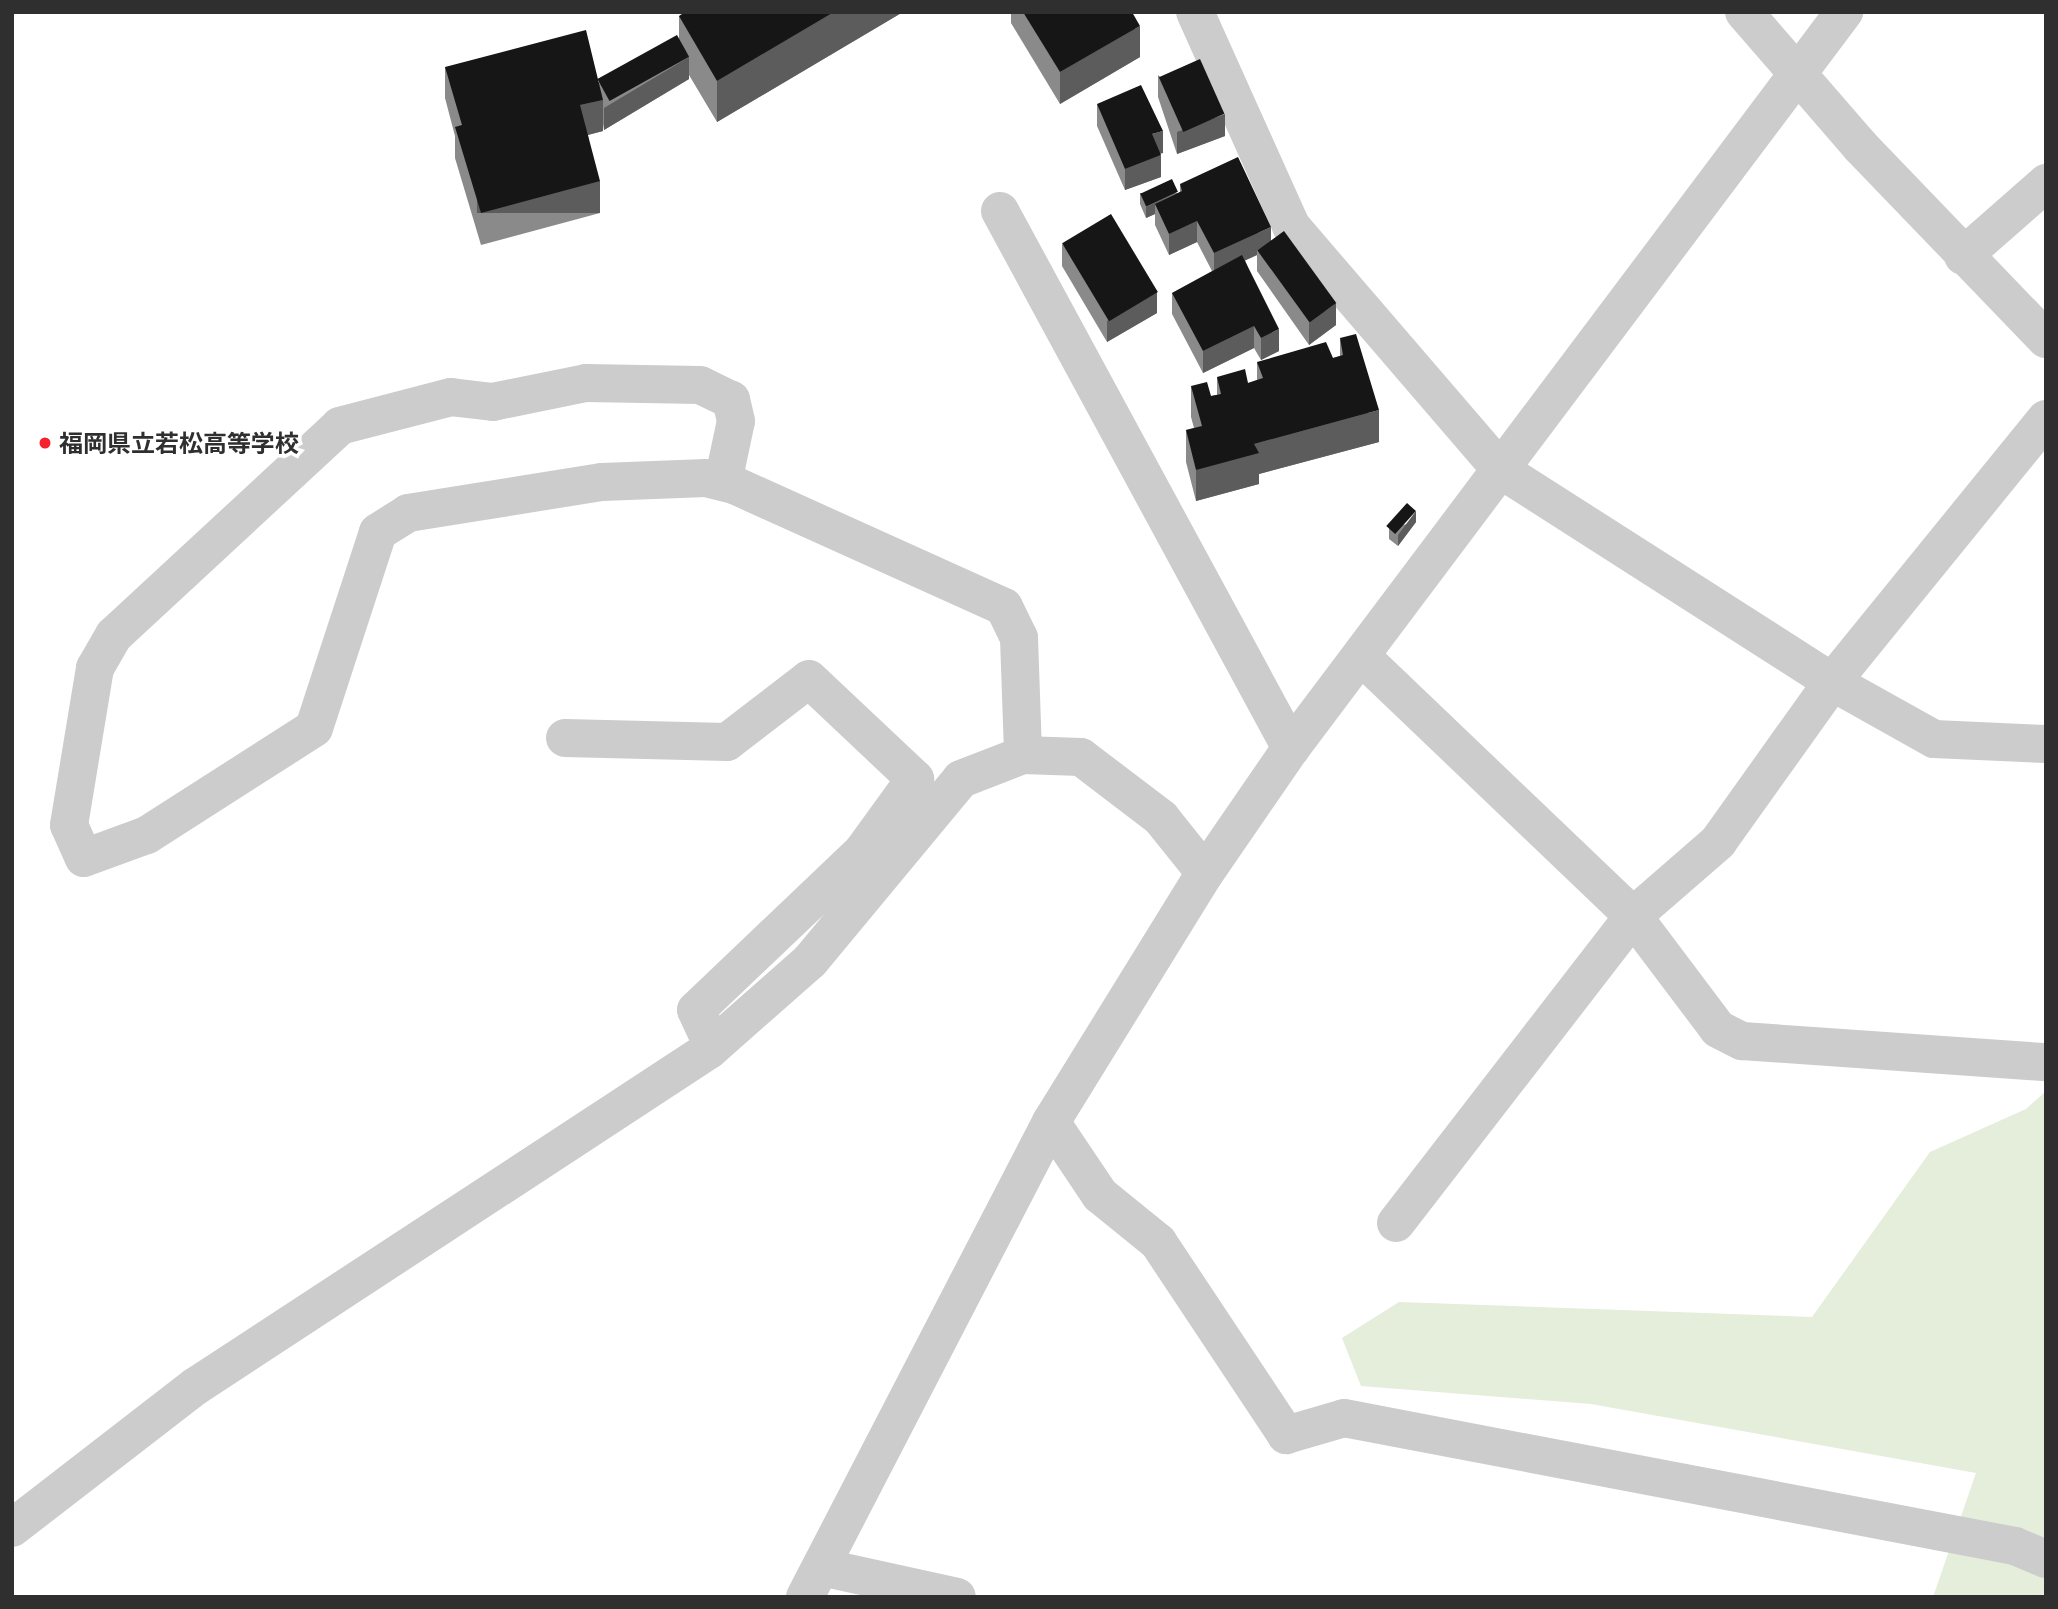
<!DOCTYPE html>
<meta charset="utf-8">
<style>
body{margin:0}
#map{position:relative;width:2058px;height:1609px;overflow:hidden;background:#fff;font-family:"Golos Text","Noto Sans JP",sans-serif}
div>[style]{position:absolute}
.green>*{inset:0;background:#e5eddb}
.minor>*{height:38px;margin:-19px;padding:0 19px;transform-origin:19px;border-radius:19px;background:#ccc}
.wall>*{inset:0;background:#8a8a8a}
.shaded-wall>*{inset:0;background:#5c5c5c;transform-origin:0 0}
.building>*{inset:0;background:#161616;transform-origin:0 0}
.dots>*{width:19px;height:19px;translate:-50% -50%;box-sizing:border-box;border:4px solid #fff;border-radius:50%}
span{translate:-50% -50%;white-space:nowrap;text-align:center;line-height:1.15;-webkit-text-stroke:7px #fff;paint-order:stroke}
.poi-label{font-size:24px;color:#2f2f2f;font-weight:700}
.left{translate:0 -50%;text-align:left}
.frame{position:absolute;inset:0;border:14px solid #2f2f2f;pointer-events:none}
</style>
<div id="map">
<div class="green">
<i style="clip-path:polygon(2046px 1091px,2046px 1597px,1933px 1597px,1976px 1473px,1591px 1404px,1361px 1386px,1342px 1338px,1399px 1302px,1812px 1317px,1930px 1152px,2026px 1109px)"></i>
</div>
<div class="minor">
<i style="left:1195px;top:12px;width:235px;rotate:65.8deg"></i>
<i style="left:1291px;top:226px;width:322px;rotate:49.3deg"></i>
<i style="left:1501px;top:470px;width:393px;rotate:32.6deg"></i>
<i style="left:1832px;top:682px;width:117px;rotate:29.2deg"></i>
<i style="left:1934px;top:739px;width:112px;rotate:2.6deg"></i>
<i style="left:1744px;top:12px;width:177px;rotate:49.1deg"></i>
<i style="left:1860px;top:146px;width:268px;rotate:46.1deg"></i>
<i style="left:1000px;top:211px;width:611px;rotate:61.55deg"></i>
<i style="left:1963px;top:256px;width:111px;rotate:-41.3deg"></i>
<i style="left:723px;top:482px;width:62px;rotate:-78deg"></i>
<i style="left:736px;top:421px;width:22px;rotate:-103deg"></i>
<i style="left:731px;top:400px;width:34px;rotate:-154deg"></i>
<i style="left:700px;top:385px;width:114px;rotate:-179deg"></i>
<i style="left:586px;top:383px;width:95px;rotate:168.5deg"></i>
<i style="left:493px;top:402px;width:42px;rotate:-173.2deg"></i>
<i style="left:451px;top:397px;width:115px;rotate:165.4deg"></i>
<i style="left:340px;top:426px;width:308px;rotate:137.2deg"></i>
<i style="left:114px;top:635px;width:38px;rotate:120deg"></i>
<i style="left:95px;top:668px;width:159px;rotate:99.4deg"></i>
<i style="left:69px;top:825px;width:36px;rotate:66deg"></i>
<i style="left:84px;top:858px;width:67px;rotate:-20.1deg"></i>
<i style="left:147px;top:835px;width:198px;rotate:-32.6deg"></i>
<i style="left:314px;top:728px;width:206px;rotate:-71.9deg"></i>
<i style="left:378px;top:532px;width:36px;rotate:-32deg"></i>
<i style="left:408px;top:513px;width:196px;rotate:-9.1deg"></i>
<i style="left:602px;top:482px;width:104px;rotate:-2.2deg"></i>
<i style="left:706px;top:478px;width:29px;rotate:14deg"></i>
<i style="left:734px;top:485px;width:296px;rotate:24.3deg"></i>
<i style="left:1004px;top:607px;width:34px;rotate:64deg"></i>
<i style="left:1019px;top:638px;width:117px;rotate:88deg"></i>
<i style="left:1362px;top:657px;width:375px;rotate:43.7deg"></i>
<i style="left:1633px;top:916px;width:141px;rotate:53deg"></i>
<i style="left:1718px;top:1029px;width:27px;rotate:27deg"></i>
<i style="left:1742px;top:1041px;width:305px;rotate:4deg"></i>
<i style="left:565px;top:738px;width:162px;rotate:1.4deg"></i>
<i style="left:727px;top:742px;width:103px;rotate:-37.5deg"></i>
<i style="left:809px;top:679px;width:146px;rotate:43.3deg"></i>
<i style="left:915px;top:779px;width:90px;rotate:126deg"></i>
<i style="left:862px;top:852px;width:229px;rotate:136.4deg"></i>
<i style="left:696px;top:1010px;width:40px;rotate:65deg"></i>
<i style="left:1051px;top:1122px;width:88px;rotate:56.1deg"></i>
<i style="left:1100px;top:1195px;width:75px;rotate:39deg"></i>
<i style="left:1158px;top:1242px;width:232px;rotate:56.4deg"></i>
<i style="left:1286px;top:1435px;width:60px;rotate:-16.3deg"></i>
<i style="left:1344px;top:1418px;width:683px;rotate:10.8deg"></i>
<i style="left:2015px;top:1546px;width:34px;rotate:23deg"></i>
<i style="left:1396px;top:1223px;width:388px;rotate:-52.3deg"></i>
<i style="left:1633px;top:916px;width:113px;rotate:-41deg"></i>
<i style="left:1718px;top:842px;width:196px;rotate:-54.5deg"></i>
<i style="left:1832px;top:682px;width:339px;rotate:-50.9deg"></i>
<i style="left:12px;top:1528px;width:232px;rotate:-37.7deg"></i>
<i style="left:196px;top:1386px;width:613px;rotate:-33.22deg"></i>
<i style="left:709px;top:1050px;width:135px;rotate:-41.4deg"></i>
<i style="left:810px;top:961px;width:236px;rotate:-50.3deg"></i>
<i style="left:961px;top:779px;width:66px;rotate:-21.2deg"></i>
<i style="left:1023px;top:755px;width:58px;rotate:2deg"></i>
<i style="left:1081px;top:757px;width:101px;rotate:37.3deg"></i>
<i style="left:1161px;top:818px;width:70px;rotate:51.3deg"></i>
<i style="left:821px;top:1567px;width:139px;rotate:12.4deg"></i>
<i style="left:805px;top:1597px;width:535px;rotate:-62.62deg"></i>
<i style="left:1051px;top:1122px;width:293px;rotate:-58.3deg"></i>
<i style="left:1205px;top:873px;width:152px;rotate:-55.5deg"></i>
<i style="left:1291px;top:748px;width:921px;rotate:-53.08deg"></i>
</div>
<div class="wall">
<i style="clip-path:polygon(903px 12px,717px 122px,689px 75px,689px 79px,604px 130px,603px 124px,603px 131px,588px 135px,600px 213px,481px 245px,455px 158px,455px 136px,445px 98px,445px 67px,599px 82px,679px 39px,679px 16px)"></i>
<i style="clip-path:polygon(1011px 12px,1132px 12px,1140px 57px,1060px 104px,1011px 23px)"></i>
<i style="clip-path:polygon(1158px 75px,1225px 136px,1177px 154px,1158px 97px)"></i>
<i style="clip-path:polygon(1097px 104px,1163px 153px,1160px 153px,1161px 177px,1125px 190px,1097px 126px)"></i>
<i style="clip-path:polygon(1180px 184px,1271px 240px,1336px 325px,1309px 345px,1257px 271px,1257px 255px,1245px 260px,1279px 351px,1261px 360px,1254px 348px,1203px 373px,1172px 314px,1172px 293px,1212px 271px,1197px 242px,1169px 255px,1155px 225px,1155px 214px,1146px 218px,1140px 204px,1140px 193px,1178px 193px,1180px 192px)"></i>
<i style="clip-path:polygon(1062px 244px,1157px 313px,1107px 342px,1062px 266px)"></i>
<i style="clip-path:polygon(1340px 338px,1379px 442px,1259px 474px,1259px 484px,1196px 501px,1186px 462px,1186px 430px,1194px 428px,1191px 417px,1191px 386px,1211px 396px,1217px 395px,1217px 377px,1248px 383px,1257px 380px,1257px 362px,1333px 358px,1340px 356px)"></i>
<i style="clip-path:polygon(1416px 522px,1398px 546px,1389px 539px,1389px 528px)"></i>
</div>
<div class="shaded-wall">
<i style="clip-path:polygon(834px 12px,903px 12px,717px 122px,717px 81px)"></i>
<i style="clip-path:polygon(1140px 26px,1140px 57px,1060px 104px,1060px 72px)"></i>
<i style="clip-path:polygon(689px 57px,689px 79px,604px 130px,604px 108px)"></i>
<i style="clip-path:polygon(603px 100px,603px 131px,580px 137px,580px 105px)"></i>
<i style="clip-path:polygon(1225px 114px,1225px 136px,1177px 154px,1177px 132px)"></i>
<i style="clip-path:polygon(1163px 131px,1163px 153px,1152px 156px,1152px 134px)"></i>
<i style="clip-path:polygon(1161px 155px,1161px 177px,1125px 190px,1125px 169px)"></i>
<i style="left:600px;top:181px;width:32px;height:123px;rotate:90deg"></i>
<i style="clip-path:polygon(1178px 192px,1155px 204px,1155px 214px,1146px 218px,1146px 207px)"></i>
<i style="clip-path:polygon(1197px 221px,1197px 242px,1169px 255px,1169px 234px)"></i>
<i style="clip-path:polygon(1271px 227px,1271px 248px,1257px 250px,1257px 255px,1214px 275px,1214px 253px)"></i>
<i style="clip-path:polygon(1157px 292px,1157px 313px,1107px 342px,1107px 321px)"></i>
<i style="clip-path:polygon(1336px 303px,1336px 325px,1309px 345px,1309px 323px)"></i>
<i style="clip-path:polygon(1254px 326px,1254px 348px,1203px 373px,1203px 351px)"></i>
<i style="clip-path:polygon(1279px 329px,1279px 351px,1261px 360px,1261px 338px)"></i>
<i style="clip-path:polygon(1379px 410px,1379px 442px,1259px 474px,1259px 484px,1196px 501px,1196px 470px,1254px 444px)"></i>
<i style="clip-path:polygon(1416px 511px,1416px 522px,1398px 546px,1398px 535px)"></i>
</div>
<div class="building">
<i style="clip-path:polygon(685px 12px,834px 12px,717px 81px,679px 16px)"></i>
<i style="clip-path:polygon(1023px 12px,1132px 12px,1140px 26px,1060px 72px)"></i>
<i style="clip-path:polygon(586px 30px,603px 100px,580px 105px,600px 181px,481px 213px,455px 127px,462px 125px,445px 67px)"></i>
<i style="left:677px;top:35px;width:25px;height:91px;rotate:61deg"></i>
<i style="left:1200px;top:59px;width:60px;height:45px;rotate:66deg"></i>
<i style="clip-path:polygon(1141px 85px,1163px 131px,1152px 134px,1161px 155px,1125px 169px,1097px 104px)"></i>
<i style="clip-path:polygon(1238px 157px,1271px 227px,1214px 253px,1197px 221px,1169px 234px,1155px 204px,1182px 191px,1180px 184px)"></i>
<i style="left:1172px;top:179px;width:14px;height:35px;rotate:65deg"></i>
<i style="left:1111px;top:214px;width:91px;height:57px;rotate:59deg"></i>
<i style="left:1284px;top:231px;width:89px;height:33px;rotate:54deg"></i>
<i style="clip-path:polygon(1242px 255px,1279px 329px,1261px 338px,1254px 326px,1203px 351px,1172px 293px)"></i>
<i style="clip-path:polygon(1356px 334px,1379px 410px,1254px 444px,1259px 453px,1196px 470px,1186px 430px,1202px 426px,1191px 386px,1207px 382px,1211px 396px,1221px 394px,1217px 377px,1245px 369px,1248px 383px,1263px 378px,1257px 362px,1326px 342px,1333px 358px,1343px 355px,1340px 338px)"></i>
<i style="left:1407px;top:503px;width:12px;height:31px;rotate:42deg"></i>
</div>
<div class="dots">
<i style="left:45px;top:443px;background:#f5212d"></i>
</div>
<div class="poi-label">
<span class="left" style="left:59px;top:443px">福岡県立若松高等学校</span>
</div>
<div class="frame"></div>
</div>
